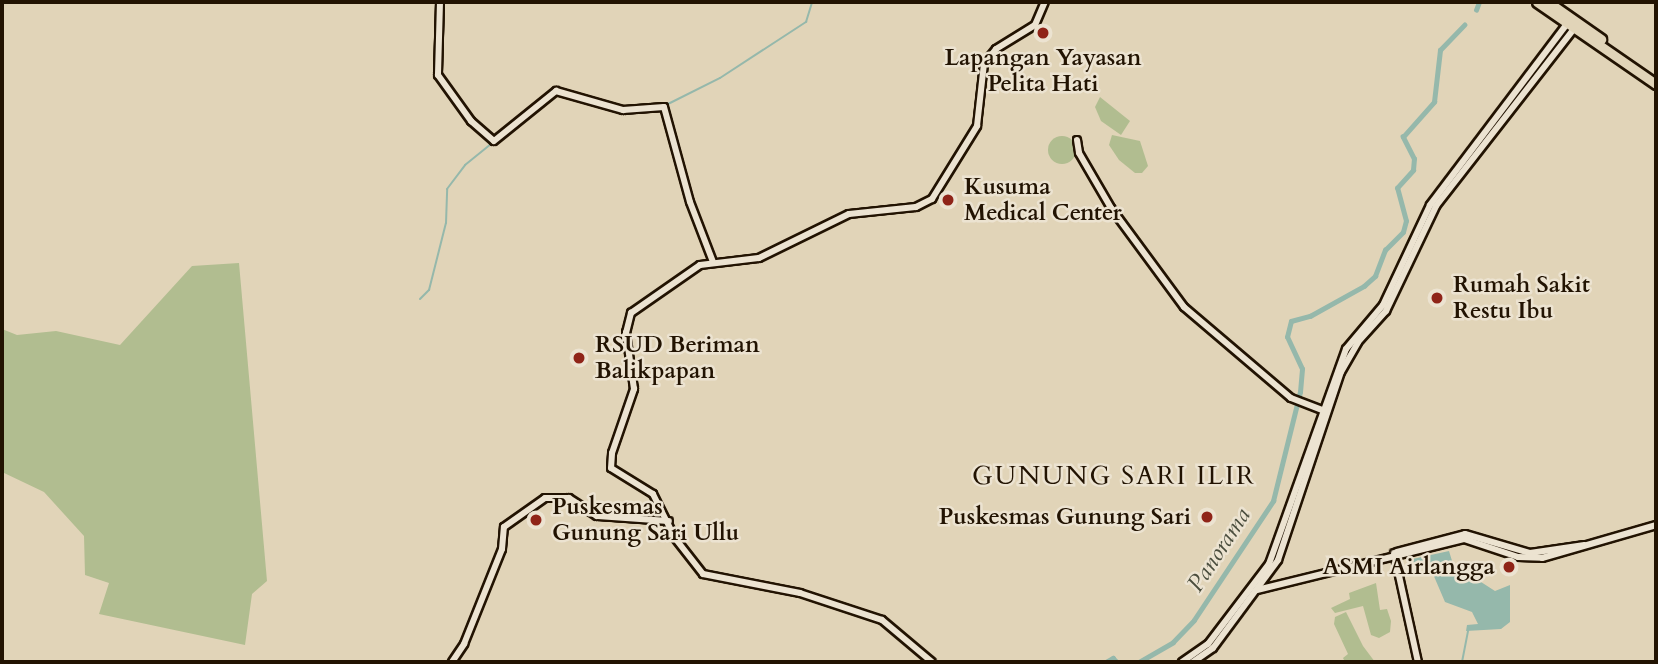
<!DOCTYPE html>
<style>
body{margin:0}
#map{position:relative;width:1658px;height:664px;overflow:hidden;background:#e1d4b8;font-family:Cardo,serif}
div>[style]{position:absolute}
.green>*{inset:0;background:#b1bd90}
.round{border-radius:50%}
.water>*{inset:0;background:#95b8ab}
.stream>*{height:2px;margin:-1px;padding:0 1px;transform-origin:1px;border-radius:1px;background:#95b8ab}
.canal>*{height:4.5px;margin:-2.25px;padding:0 2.25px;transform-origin:2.25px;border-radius:2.25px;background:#95b8ab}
.roads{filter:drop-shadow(2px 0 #221302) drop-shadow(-2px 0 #221302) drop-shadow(0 2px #221302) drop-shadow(0 -2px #221302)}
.secondary>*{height:6px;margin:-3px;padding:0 3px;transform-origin:3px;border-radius:3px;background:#ece3d1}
.highway>*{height:9px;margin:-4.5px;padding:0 4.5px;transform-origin:4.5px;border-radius:4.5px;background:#e1d4b8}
.dots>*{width:19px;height:19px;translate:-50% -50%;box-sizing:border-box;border:4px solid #ece3d1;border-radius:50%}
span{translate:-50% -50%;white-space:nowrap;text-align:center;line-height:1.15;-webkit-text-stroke:5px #ece3d1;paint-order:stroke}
.poi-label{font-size:23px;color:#221302;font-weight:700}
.left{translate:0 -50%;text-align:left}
.right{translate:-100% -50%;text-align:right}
.water-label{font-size:24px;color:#4a4d3d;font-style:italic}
.quarter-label{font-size:26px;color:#221302;letter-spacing:2px}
.frame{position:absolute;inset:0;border:4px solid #221302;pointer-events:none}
</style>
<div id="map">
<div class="green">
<i style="clip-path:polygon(1100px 97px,1130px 121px,1121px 135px,1101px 121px,1095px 107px)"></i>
<i style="clip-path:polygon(1112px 135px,1140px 141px,1148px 166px,1142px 173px,1135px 173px,1119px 160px,1109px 145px)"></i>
<i class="round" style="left:1048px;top:136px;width:28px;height:28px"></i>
<i style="clip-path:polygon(239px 263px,267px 581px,252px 594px,245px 645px,99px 614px,109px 583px,85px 575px,84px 536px,44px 492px,2px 472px,2px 329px,17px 335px,56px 331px,120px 345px,192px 266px)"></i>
<i style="clip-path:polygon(1376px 583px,1380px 610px,1387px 609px,1391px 621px,1390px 632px,1379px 638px,1371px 635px,1363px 606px,1335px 613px,1331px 608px,1350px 599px,1349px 593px)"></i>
<i style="clip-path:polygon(1346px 612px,1363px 646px,1375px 662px,1345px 662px,1343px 658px,1348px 654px,1334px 624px,1335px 617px)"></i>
</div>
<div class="water">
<i style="clip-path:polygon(1449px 551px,1453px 564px,1495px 591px,1510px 585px,1510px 622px,1501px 629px,1466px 631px,1467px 625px,1478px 624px,1472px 612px,1445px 602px,1430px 567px,1410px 567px,1408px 560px)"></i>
</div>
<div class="stream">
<i style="left:565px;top:90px;width:25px;rotate:16deg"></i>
<i style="left:666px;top:105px;width:60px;rotate:-26.6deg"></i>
<i style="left:720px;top:78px;width:103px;rotate:-33.1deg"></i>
<i style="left:806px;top:22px;width:21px;rotate:-73deg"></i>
<i style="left:526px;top:111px;width:29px;rotate:-38deg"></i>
<i style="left:420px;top:299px;width:13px;rotate:-45deg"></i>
<i style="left:429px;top:290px;width:69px;rotate:-75.8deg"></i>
<i style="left:446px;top:223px;width:34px;rotate:-88deg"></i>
<i style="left:447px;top:189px;width:30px;rotate:-53deg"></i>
<i style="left:465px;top:165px;width:33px;rotate:-39deg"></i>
<i style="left:1462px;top:662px;width:32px;rotate:-79deg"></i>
</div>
<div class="canal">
<i style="left:1476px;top:10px;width:9px;rotate:-69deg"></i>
<i style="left:1106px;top:662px;width:8px;rotate:-30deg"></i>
<i style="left:1113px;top:658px;width:6px;rotate:45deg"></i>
<i style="left:1139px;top:662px;width:39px;rotate:-30deg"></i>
<i style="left:1173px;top:642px;width:30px;rotate:-46deg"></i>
<i style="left:1194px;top:620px;width:143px;rotate:-56.4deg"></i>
<i style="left:1273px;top:501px;width:112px;rotate:-76.1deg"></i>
<i style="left:1300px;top:392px;width:23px;rotate:-85deg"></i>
<i style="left:1302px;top:369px;width:35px;rotate:-115deg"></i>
<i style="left:1287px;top:337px;width:16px;rotate:-76deg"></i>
<i style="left:1291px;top:321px;width:20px;rotate:-15deg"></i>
<i style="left:1310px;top:316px;width:62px;rotate:-29.1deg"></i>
<i style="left:1364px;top:286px;width:15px;rotate:-42deg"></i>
<i style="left:1375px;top:276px;width:28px;rotate:-69deg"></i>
<i style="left:1385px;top:250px;width:25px;rotate:-45deg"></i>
<i style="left:1403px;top:232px;width:11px;rotate:-75deg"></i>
<i style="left:1406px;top:221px;width:34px;rotate:-105deg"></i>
<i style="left:1397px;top:188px;width:24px;rotate:-48deg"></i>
<i style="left:1413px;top:170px;width:11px;rotate:-85deg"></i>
<i style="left:1414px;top:159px;width:25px;rotate:-117deg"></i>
<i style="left:1403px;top:137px;width:47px;rotate:-48.5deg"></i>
<i style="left:1434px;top:102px;width:52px;rotate:-83.4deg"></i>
<i style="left:1440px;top:50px;width:35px;rotate:-46deg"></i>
</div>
<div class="roads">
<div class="secondary">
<i style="left:440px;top:2px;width:73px;rotate:91.6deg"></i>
<i style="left:438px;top:75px;width:57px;rotate:54.3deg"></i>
<i style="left:471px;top:121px;width:30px;rotate:41deg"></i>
<i style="left:494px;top:141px;width:80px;rotate:-38.9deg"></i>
<i style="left:556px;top:91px;width:70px;rotate:15.8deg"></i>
<i style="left:623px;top:110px;width:41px;rotate:-4.2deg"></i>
<i style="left:664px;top:107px;width:98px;rotate:74.7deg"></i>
<i style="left:690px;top:202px;width:64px;rotate:69deg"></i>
<i style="left:1077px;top:140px;width:13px;rotate:81deg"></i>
<i style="left:1079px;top:153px;width:64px;rotate:59.8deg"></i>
<i style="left:1111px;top:208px;width:123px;rotate:53.6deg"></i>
<i style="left:1184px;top:307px;width:140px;rotate:40.4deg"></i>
<i style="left:1291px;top:398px;width:33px;rotate:21deg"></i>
<i style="left:671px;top:533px;width:52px;rotate:52deg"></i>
<i style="left:703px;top:574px;width:99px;rotate:11.1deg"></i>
<i style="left:800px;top:593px;width:86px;rotate:18.2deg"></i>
<i style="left:882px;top:620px;width:65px;rotate:40deg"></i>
<i style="left:674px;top:536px;width:47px;rotate:-116.6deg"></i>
<i style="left:653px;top:494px;width:49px;rotate:-148.2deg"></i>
<i style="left:611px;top:468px;width:15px;rotate:-86deg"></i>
<i style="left:612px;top:453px;width:68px;rotate:-71deg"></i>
<i style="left:634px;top:389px;width:57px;rotate:-98.1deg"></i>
<i style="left:626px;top:333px;width:21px;rotate:-76deg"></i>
<i style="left:631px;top:313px;width:84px;rotate:-34.8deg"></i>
<i style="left:700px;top:265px;width:59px;rotate:-6.8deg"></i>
<i style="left:759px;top:258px;width:100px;rotate:-26.1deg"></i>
<i style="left:849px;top:214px;width:67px;rotate:-6deg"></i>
<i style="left:916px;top:207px;width:18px;rotate:-27deg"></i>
<i style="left:932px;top:199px;width:86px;rotate:-58.3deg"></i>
<i style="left:977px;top:126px;width:62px;rotate:-83.6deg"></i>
<i style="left:984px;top:64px;width:19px;rotate:-51deg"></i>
<i style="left:996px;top:49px;width:46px;rotate:-31.6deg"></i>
<i style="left:1035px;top:25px;width:25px;rotate:-67deg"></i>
<i style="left:1397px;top:552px;width:70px;rotate:-14.8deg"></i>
<i style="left:1465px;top:534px;width:68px;rotate:16.3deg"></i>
<i style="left:1530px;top:553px;width:55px;rotate:-8.4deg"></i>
<i style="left:1394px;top:553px;width:112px;rotate:77.6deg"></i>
<i style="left:1257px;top:590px;width:213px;rotate:-13.8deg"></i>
<i style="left:1464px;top:539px;width:57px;rotate:18.4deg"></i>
<i style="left:1518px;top:557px;width:24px;rotate:2deg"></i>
<i style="left:1542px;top:558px;width:119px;rotate:-16.1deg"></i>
<i style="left:452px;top:662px;width:22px;rotate:-56deg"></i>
<i style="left:464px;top:644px;width:102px;rotate:-68.2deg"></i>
<i style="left:502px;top:549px;width:22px;rotate:-85deg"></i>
<i style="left:504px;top:527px;width:50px;rotate:-35.3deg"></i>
<i style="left:545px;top:498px;width:24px"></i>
<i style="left:569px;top:498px;width:33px;rotate:33deg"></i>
<i style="left:597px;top:516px;width:72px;rotate:4deg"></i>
<i style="left:1182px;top:662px;width:32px;rotate:-35deg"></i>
<i style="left:1208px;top:644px;width:101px;rotate:-52.7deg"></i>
<i style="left:1269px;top:564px;width:228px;rotate:-70.3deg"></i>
<i style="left:1346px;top:349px;width:57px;rotate:-49.9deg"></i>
<i style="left:1383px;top:305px;width:110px;rotate:-64.8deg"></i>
<i style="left:1430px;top:205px;width:231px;rotate:-52.9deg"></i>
<i style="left:1193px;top:662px;width:24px;rotate:-35deg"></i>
<i style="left:1213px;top:648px;width:109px;rotate:-53.5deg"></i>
<i style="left:1278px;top:560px;width:198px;rotate:-71.5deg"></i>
<i style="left:1341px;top:372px;width:34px;rotate:-60deg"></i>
<i style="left:1358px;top:342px;width:42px;rotate:-47.9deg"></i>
<i style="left:1386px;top:311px;width:116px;rotate:-64.5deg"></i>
<i style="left:1436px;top:206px;width:228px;rotate:-52.1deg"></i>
</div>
<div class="highway">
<i style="left:1537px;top:2px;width:145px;rotate:34.6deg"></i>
<i style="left:1548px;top:2px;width:65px;rotate:34.9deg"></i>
</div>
</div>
<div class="dots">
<i style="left:1043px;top:33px;background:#8f2418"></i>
<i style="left:948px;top:200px;background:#8f2418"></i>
<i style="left:1437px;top:298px;background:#8f2418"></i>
<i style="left:579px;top:358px;background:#8f2418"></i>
<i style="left:1207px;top:517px;background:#8f2418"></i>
<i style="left:536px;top:520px;background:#8f2418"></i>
<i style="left:1509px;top:567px;background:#8f2418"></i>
</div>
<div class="poi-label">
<span style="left:1043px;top:71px">Lapangan Yayasan<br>Pelita Hati</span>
<span class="left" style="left:964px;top:200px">Kusuma<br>Medical Center</span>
<span class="left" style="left:1453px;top:298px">Rumah Sakit<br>Restu Ibu</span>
<span class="left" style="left:595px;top:358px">RSUD Beriman<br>Balikpapan</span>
<span class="left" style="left:552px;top:520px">Puskesmas<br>Gunung Sari Ullu</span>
<span class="right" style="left:1191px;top:517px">Puskesmas Gunung Sari</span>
<span class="right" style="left:1495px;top:567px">ASMI Airlangga</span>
</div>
<div class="water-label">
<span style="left:1219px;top:550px;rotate:-57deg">Panorama</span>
</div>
<div class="quarter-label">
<span style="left:1114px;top:476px">GUNUNG SARI ILIR</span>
</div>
<div class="frame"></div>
</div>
